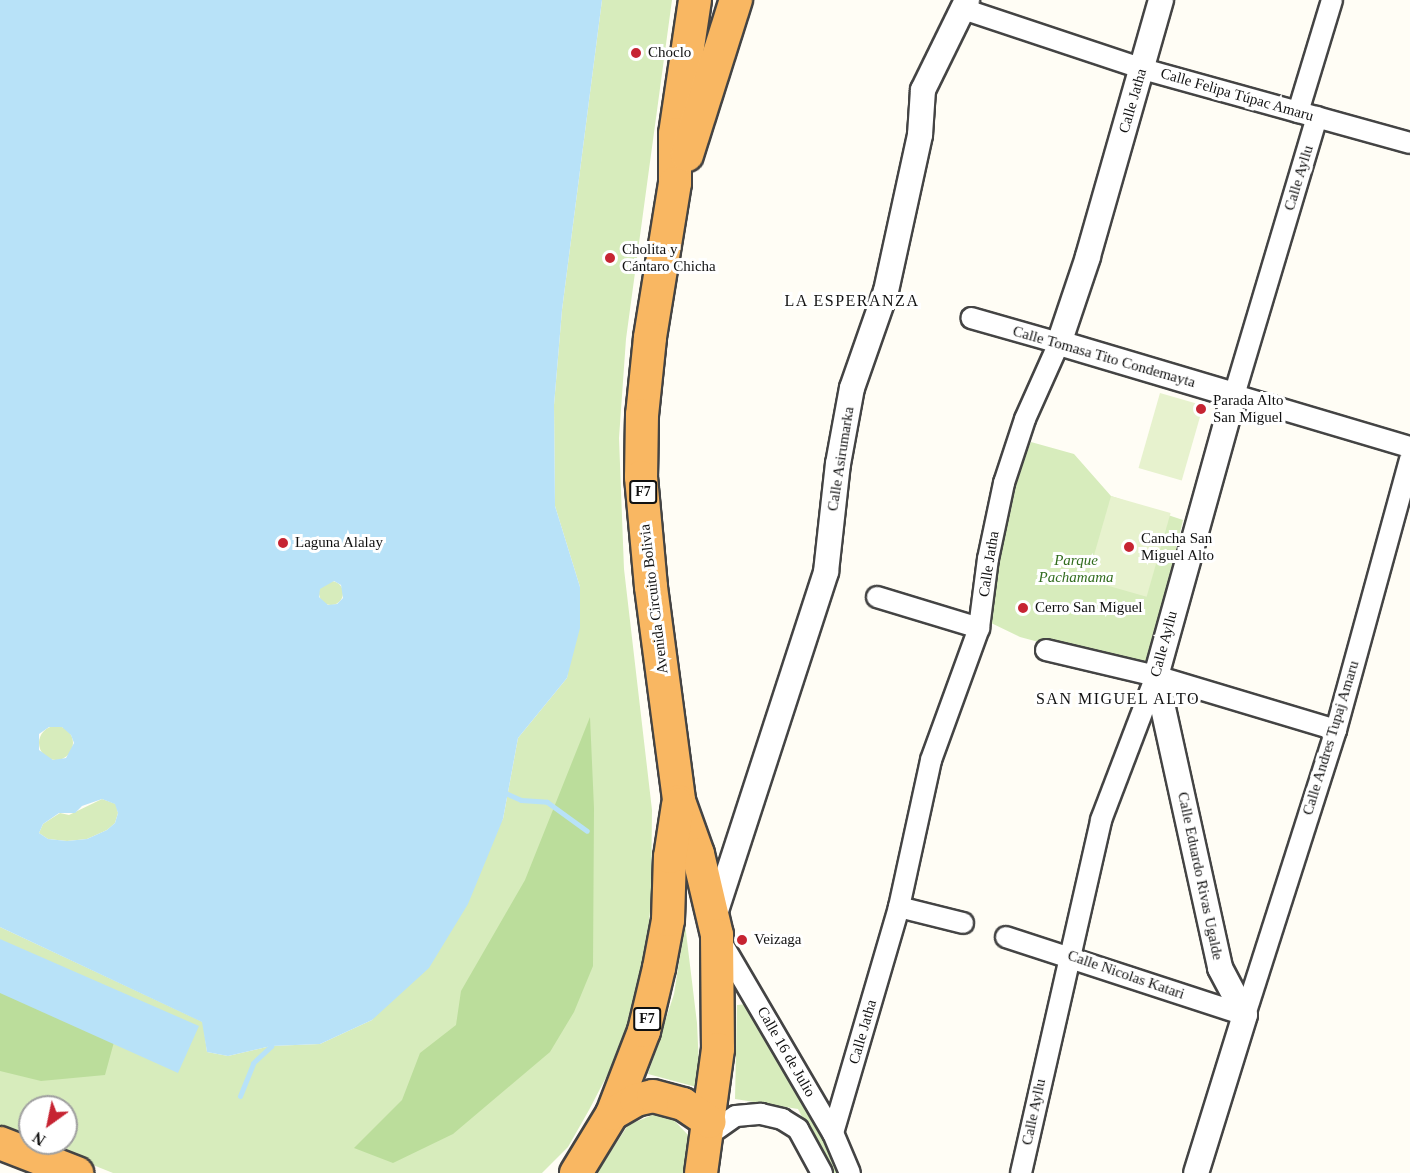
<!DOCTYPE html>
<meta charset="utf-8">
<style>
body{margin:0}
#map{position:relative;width:1410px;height:1173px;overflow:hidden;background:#fffdf5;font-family:"Times New Roman",serif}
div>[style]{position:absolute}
.green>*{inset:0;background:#d7ecbc}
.round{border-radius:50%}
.forest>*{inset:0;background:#bbdd9b}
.pitch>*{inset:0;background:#e7f2ce;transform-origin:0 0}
.water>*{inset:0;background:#b8e2f8}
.stream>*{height:5px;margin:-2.5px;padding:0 2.5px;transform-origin:2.5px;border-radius:2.5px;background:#b8e2f8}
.roads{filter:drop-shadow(2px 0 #444) drop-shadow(-2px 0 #444) drop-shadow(0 2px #444) drop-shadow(0 -2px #444)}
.minor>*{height:20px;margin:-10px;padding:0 10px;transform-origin:10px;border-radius:10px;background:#fff}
.tertiary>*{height:24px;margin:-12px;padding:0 12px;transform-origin:12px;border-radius:12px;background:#fff}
.trunk>*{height:32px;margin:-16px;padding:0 16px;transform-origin:16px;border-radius:16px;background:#f9b762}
.dots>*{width:16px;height:16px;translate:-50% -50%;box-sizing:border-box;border:3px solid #fff;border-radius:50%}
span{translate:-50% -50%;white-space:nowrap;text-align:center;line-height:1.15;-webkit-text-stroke:6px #fff;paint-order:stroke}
.shield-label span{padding:2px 4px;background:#fff;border:2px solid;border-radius:4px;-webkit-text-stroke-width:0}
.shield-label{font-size:14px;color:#111;font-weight:700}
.poi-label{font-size:15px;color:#111}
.left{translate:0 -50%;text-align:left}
.street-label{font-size:15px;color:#111}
.park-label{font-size:15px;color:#316c1e;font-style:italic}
.neighbourhood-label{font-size:16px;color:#111;letter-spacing:1.5px}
.north{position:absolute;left:18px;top:1095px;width:60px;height:60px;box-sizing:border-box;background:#fff;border:2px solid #a0a0a0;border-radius:50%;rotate:213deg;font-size:16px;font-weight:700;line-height:24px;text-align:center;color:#111}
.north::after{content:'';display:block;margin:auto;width:21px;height:27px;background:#c62432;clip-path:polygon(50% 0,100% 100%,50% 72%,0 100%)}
</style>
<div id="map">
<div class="green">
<i style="clip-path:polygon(602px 0,672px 0,626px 339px,619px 438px,624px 569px,652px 810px,651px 900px,646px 955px,633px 1010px,614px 1062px,589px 1110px,568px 1147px,542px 1173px,113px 1173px,38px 1143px,66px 1143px,66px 1107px,30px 1107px,30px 1140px,0 1128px,0 927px,203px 1022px,207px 1052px,228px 1056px,271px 1046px,320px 1044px,372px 1020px,503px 819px,518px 738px,567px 678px,580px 587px,555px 506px,554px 405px,562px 310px)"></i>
<i style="clip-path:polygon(1031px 442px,1074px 454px,1111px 496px,1183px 520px,1147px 671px,1020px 637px,987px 621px,1012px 487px)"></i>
<i class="round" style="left:319px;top:581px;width:24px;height:24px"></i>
<i class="round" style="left:39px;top:726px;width:34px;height:34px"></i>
<i style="clip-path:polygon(102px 799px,116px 804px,118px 813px,115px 823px,107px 830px,87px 839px,67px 841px,48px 839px,39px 833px,43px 824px,60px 813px,69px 815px)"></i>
<i style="clip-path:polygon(685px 924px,697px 1023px,700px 1088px,648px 1074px,674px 994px)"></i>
<i style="clip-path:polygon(748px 1004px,808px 1107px,840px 1173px,830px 1173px,798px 1109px,735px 1099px,737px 1005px)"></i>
<i style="clip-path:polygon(655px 1114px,671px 1117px,688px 1135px,686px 1173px,597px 1173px,628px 1125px)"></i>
</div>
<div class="forest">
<i style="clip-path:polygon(590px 717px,594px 808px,593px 966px,574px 1012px,550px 1052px,453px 1134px,393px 1163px,354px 1148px,402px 1100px,420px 1053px,456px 1025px,461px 991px,525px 880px)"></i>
<i style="clip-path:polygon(0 988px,114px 1042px,105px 1075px,41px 1081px,0 1071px)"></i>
</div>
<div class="pitch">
<i style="left:1160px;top:393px;width:45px;height:78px;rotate:16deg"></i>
<i style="left:1111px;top:496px;width:62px;height:87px;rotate:16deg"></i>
</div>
<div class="water">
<i style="clip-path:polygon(evenodd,0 0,602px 0,562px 310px,554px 405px,555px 506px,580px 587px,580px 628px,567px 678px,518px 738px,503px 819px,468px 904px,429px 968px,372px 1020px,320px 1044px,271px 1046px,228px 1056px,207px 1052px,202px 1022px,0 927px,0 0,334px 581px,341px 585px,343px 598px,337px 604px,328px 605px,319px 597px,320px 589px,334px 581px,0 0,49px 727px,62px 727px,71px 735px,74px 743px,66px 758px,53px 760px,39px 750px,39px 734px,49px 727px,0 0,102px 799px,115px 804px,118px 813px,115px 823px,107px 830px,87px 839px,67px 841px,48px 839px,39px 833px,43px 824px,59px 813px,75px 813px,82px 806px,102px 799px)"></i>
<i style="clip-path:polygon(0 939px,199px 1026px,178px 1073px,0 993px)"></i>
</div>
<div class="stream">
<i style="left:501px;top:791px;width:22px;rotate:24deg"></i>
<i style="left:521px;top:800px;width:26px;rotate:4deg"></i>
<i style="left:547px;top:802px;width:49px;rotate:35.9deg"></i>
<i style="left:240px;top:1096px;width:35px;rotate:-68deg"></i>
<i style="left:253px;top:1063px;width:25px;rotate:-43deg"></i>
<i style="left:271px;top:1046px;width:4px;rotate:-90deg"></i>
</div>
<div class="roads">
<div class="minor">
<i style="left:963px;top:9px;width:190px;rotate:18.4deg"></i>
<i style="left:1143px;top:69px;width:277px;rotate:15.5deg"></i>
<i style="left:1298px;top:112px;width:117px;rotate:-73.1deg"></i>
<i style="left:1317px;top:117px;width:290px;rotate:106.6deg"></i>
<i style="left:1234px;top:395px;width:184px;rotate:16.5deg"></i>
<i style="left:877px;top:597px;width:107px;rotate:16.9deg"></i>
<i style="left:1046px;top:650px;width:113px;rotate:13.3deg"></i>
<i style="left:1156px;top:676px;width:188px;rotate:16.7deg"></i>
<i style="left:899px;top:907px;width:66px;rotate:14deg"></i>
<i style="left:1006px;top:937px;width:251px;rotate:18.1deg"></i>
<i style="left:1245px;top:1015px;width:299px;rotate:-72.3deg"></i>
<i style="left:1336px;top:730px;width:281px;rotate:-74.7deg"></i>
<i style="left:720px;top:940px;width:224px;rotate:59.7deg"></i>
<i style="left:833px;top:1133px;width:43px;rotate:67deg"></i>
<i style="left:833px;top:1133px;width:235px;rotate:-73.7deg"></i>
<i style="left:899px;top:907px;width:150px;rotate:-77.7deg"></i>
<i style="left:931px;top:760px;width:140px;rotate:-70deg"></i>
<i style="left:979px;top:628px;width:70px;rotate:-82.6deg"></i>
<i style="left:988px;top:559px;width:78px;rotate:-78.1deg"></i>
<i style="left:1004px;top:483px;width:67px;rotate:-71.8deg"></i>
<i style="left:1025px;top:419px;width:83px;rotate:-65.9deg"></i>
<i style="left:1059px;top:343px;width:91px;rotate:-164.1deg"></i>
<i style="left:707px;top:1136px;width:35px;rotate:-35deg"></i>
<i style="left:736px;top:1116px;width:25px;rotate:-5deg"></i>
<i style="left:761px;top:1114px;width:22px;rotate:13deg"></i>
<i style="left:782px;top:1119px;width:19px;rotate:32deg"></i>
<i style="left:798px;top:1129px;width:50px;rotate:61.4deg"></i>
<i style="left:1021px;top:1173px;width:362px;rotate:-77.2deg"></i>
<i style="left:1101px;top:820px;width:154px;rotate:-69.1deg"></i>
</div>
<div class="tertiary">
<i style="left:1161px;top:0;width:267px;rotate:105.9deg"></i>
<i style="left:1088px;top:257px;width:91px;rotate:108.6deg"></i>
<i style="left:1059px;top:343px;width:183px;rotate:16.5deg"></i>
<i style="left:1234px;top:395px;width:292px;rotate:105.5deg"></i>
<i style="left:1156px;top:676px;width:299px;rotate:77.6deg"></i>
<i style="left:1220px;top:968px;width:53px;rotate:62deg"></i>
<i style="left:1245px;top:1015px;width:165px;rotate:107.2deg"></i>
<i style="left:713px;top:920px;width:366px;rotate:-72deg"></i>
<i style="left:826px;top:572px;width:109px;rotate:-83.7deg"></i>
<i style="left:838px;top:464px;width:77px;rotate:-79.6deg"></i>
<i style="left:852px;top:388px;width:103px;rotate:-70.7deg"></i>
<i style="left:886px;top:291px;width:160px;rotate:-77.7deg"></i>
<i style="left:920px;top:135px;width:45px;rotate:-86.2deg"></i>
<i style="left:923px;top:90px;width:100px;rotate:-63.9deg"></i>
</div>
<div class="trunk">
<i style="left:695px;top:0;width:135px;rotate:98.5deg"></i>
<i style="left:675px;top:134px;width:49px;rotate:90deg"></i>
<i style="left:675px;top:183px;width:157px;rotate:99.2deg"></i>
<i style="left:650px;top:338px;width:77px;rotate:95.9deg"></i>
<i style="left:642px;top:415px;width:62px;rotate:90.9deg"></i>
<i style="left:641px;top:477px;width:110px;rotate:84.8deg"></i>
<i style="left:651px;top:587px;width:216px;rotate:82.5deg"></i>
<i style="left:679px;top:801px;width:56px;rotate:70.3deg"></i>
<i style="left:698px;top:854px;width:83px;rotate:76.8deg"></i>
<i style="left:717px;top:935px;width:114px;rotate:89.5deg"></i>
<i style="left:718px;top:1049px;width:125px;rotate:97.8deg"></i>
<i style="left:687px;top:155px;width:163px;rotate:-72.5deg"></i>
<i style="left:612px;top:1114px;width:89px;rotate:-68.9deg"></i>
<i style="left:644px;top:1031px;width:65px;rotate:-76.6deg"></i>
<i style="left:659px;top:968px;width:49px;rotate:-79.4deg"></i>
<i style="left:668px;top:920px;width:63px;rotate:-88.2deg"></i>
<i style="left:670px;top:857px;width:53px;rotate:-81.3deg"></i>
<i style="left:0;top:1143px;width:83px;rotate:21.3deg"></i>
<i style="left:576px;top:1173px;width:69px;rotate:-58.6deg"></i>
<i style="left:612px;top:1114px;width:28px;rotate:-30deg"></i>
<i style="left:636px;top:1100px;width:17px;rotate:-13deg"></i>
<i style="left:653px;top:1096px;width:31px;rotate:15deg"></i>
<i style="left:683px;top:1104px;width:32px;rotate:34deg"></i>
</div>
</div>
<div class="dots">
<i style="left:636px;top:53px;background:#c62432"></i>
<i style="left:610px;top:258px;background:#c62432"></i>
<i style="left:1201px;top:409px;background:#c62432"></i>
<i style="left:283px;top:543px;background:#c62432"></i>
<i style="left:1129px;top:547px;background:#c62432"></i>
<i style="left:1023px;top:608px;background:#c62432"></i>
<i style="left:742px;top:940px;background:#c62432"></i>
</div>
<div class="shield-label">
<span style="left:643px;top:492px">F7</span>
<span style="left:647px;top:1019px">F7</span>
</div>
<div class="poi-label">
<span class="left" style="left:648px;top:53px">Choclo</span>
<span class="left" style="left:622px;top:258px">Cholita y<br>Cántaro Chicha</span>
<span class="left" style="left:1213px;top:409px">Parada Alto<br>San Miguel</span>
<span class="left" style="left:1141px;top:547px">Cancha San<br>Miguel Alto</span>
<span class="left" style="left:295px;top:543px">Laguna Alalay</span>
<span class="left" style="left:1035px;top:608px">Cerro San Miguel</span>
<span class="left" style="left:754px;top:940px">Veizaga</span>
</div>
<div class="street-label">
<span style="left:1237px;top:95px;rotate:16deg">Calle Felipa Túpac Amaru</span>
<span style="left:1133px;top:101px;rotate:-74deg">Calle Jatha</span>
<span style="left:1299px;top:178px;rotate:-73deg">Calle Ayllu</span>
<span style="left:1104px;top:357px;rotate:16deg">Calle Tomasa Tito Condemayta</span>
<span style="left:841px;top:459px;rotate:-81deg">Calle Asirumarka</span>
<span style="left:989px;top:564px;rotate:-81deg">Calle Jatha</span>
<span style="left:654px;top:599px;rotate:-97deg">Avenida Circuito Bolivia</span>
<span style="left:1164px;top:644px;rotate:-75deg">Calle Ayllu</span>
<span style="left:1331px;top:738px;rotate:-73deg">Calle Andres Tupaj Amaru</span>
<span style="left:1200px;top:876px;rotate:78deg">Calle Eduardo Rivas Ugalde</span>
<span style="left:1126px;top:975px;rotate:19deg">Calle Nicolas Katari</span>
<span style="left:863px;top:1032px;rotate:-74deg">Calle Jatha</span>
<span style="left:786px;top:1052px;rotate:60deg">Calle 16 de Julio</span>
<span style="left:1034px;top:1112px;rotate:-78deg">Calle Ayllu</span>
</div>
<div class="park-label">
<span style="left:1076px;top:569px">Parque<br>Pachamama</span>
</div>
<div class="neighbourhood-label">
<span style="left:852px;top:301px">LA ESPERANZA</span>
<span style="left:1118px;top:699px">SAN MIGUEL ALTO</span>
</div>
<div class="north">N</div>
</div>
